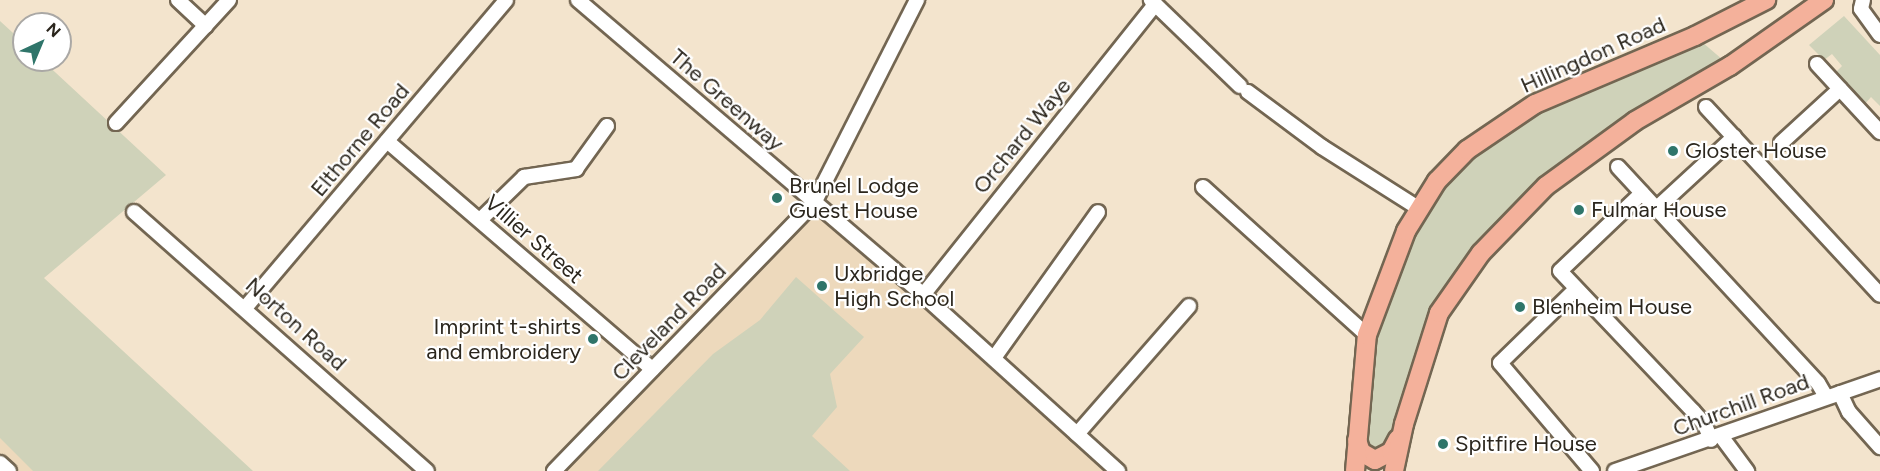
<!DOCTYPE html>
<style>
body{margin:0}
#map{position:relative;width:1880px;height:471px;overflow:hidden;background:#f3e4cd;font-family:Figtree,sans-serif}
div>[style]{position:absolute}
.built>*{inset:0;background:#edd9bc}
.green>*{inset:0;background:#cfd2b9}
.roads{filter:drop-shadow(2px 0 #736652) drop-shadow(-2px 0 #736652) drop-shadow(0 2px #736652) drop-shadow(0 -2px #736652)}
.minor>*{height:14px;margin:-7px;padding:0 7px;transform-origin:7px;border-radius:7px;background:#fff}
.major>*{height:18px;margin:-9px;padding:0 9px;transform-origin:9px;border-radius:9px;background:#f4b19b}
.dots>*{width:16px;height:16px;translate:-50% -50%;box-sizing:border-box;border:3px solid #fff;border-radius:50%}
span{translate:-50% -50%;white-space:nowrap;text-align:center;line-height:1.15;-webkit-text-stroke:4.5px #fff;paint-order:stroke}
.street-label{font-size:22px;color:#2b261d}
.poi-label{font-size:22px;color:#2b261d}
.left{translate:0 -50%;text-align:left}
.right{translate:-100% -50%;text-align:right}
.north{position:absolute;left:12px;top:12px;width:60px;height:60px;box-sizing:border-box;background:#fff;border:2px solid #aaa8a5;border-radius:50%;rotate:44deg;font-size:16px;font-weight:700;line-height:24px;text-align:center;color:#2b261d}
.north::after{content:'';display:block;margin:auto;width:21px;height:27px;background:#2f756a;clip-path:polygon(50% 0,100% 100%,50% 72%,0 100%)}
</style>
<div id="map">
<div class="built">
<i style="clip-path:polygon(814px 203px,1088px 444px,1105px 471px,557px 471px)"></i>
<i style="clip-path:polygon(0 431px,46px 471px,0 471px)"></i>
</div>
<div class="green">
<i style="clip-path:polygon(1844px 16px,1880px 55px,1880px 106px,1871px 97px,1865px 104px,1835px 73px,1842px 66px,1832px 54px,1824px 60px,1809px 45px)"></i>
<i style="clip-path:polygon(0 21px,24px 43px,24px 60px,42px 60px,166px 175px,44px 278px,253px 471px,33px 471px,0 438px)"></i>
<i style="clip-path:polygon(1695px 36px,1730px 66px,1546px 186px,1439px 313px,1384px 458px,1358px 443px,1367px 334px,1438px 181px,1535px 104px)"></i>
<i style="clip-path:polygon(796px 277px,864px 337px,830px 374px,837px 407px,812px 436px,850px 471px,598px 471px,713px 354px,760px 320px)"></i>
</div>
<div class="roads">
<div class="minor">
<i style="left:178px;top:0;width:38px;rotate:43deg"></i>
<i style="left:578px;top:0;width:454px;rotate:40.5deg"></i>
<i style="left:923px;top:295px;width:263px;rotate:42.1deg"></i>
<i style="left:1863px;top:0;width:9px;rotate:103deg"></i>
<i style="left:1861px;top:9px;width:32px;rotate:54deg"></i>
<i style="left:1155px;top:4px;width:118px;rotate:44deg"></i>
<i style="left:1817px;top:64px;width:93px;rotate:47.2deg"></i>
<i style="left:1248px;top:92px;width:92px;rotate:36.6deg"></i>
<i style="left:1322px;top:147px;width:114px;rotate:32.4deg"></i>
<i style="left:1706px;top:107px;width:256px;rotate:47.2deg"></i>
<i style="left:116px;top:123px;width:167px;rotate:-47.4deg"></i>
<i style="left:387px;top:141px;width:350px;rotate:40.7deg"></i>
<i style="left:1781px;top:143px;width:80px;rotate:-42.5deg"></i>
<i style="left:1618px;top:167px;width:294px;rotate:47.2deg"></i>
<i style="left:1818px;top:383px;width:16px;rotate:60deg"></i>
<i style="left:1203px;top:187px;width:221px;rotate:42.1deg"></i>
<i style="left:1642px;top:193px;width:113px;rotate:136.4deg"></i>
<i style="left:1560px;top:271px;width:193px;rotate:46.5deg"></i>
<i style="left:1693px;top:411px;width:18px;rotate:49deg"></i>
<i style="left:1705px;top:425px;width:16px;rotate:68deg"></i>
<i style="left:1657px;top:208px;width:105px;rotate:-42.7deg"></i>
<i style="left:134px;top:212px;width:391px;rotate:41.5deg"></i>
<i style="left:480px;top:220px;width:62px;rotate:-44.3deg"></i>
<i style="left:524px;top:177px;width:53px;rotate:-8.7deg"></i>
<i style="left:576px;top:169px;width:53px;rotate:-54.2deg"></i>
<i style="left:1576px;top:289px;width:106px;rotate:135.8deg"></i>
<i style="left:1500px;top:363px;width:142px;rotate:49.6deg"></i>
<i style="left:923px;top:295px;width:372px;rotate:-51.4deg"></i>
<i style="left:1155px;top:4px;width:6px;rotate:-135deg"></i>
<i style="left:246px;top:307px;width:402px;rotate:-49.7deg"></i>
<i style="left:994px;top:358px;width:179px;rotate:-54.5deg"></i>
<i style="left:1840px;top:393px;width:21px;rotate:65deg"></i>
<i style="left:1849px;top:412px;width:47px;rotate:48.5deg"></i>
<i style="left:1077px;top:434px;width:170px;rotate:-48.8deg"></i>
<i style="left:1721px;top:436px;width:44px;rotate:53.4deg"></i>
<i style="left:0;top:463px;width:12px;rotate:42deg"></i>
<i style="left:554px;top:471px;width:373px;rotate:-45.9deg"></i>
<i style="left:814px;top:203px;width:228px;rotate:-63.1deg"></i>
<i style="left:1615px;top:471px;width:281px;rotate:-19.1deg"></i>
</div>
<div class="major">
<i style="left:1357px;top:440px;width:13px;rotate:72deg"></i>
<i style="left:1361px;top:452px;width:16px;rotate:30deg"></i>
<i style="left:1375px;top:460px;width:18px;rotate:-27deg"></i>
<i style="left:1391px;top:452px;width:15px;rotate:-62deg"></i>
<i style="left:1355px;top:471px;width:137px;rotate:-85deg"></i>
<i style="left:1367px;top:335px;width:111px;rotate:-69.4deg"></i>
<i style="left:1406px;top:231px;width:59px;rotate:-58.2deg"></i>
<i style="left:1437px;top:181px;width:43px;rotate:-45.9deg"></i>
<i style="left:1467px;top:150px;width:82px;rotate:-34.1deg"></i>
<i style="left:1535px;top:104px;width:174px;rotate:-23deg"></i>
<i style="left:1695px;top:36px;width:80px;rotate:-26.9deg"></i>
<i style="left:1394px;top:471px;width:48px;rotate:-78deg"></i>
<i style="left:1404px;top:424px;width:116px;rotate:-72.5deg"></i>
<i style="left:1439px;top:313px;width:73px;rotate:-55deg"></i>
<i style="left:1481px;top:253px;width:93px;rotate:-45.9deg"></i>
<i style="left:1546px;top:186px;width:110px;rotate:-36.1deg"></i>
<i style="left:1635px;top:121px;width:110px;rotate:-30.1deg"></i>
<i style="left:1730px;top:66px;width:115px;rotate:-35.1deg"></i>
</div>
</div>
<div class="dots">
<i style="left:1673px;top:151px;background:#2f756a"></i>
<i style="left:777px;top:198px;background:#2f756a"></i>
<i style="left:1579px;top:210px;background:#2f756a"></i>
<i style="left:822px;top:286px;background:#2f756a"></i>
<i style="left:1520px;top:307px;background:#2f756a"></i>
<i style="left:593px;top:339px;background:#2f756a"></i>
<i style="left:1443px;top:444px;background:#2f756a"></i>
</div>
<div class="street-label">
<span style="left:1593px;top:55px;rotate:-24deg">Hillingdon Road</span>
<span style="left:727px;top:100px;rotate:41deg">The Greenway</span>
<span style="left:1022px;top:136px;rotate:-51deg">Orchard Waye</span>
<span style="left:360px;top:140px;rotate:-50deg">Elthorne Road</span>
<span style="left:534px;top:239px;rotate:41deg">Villier Street</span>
<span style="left:669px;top:322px;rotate:-46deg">Cleveland Road</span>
<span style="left:296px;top:324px;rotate:42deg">Norton Road</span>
<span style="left:1741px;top:405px;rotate:-20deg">Churchill Road</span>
</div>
<div class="poi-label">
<span class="left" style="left:1685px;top:151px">Gloster House</span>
<span class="left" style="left:789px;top:198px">Brunel Lodge<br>Guest House</span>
<span class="left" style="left:1591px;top:210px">Fulmar House</span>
<span class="left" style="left:834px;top:286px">Uxbridge<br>High School</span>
<span class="left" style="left:1532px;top:307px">Blenheim House</span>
<span class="right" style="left:581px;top:339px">Imprint t-shirts<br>and embroidery</span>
<span class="left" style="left:1455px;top:444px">Spitfire House</span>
</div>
<div class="north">N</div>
</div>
